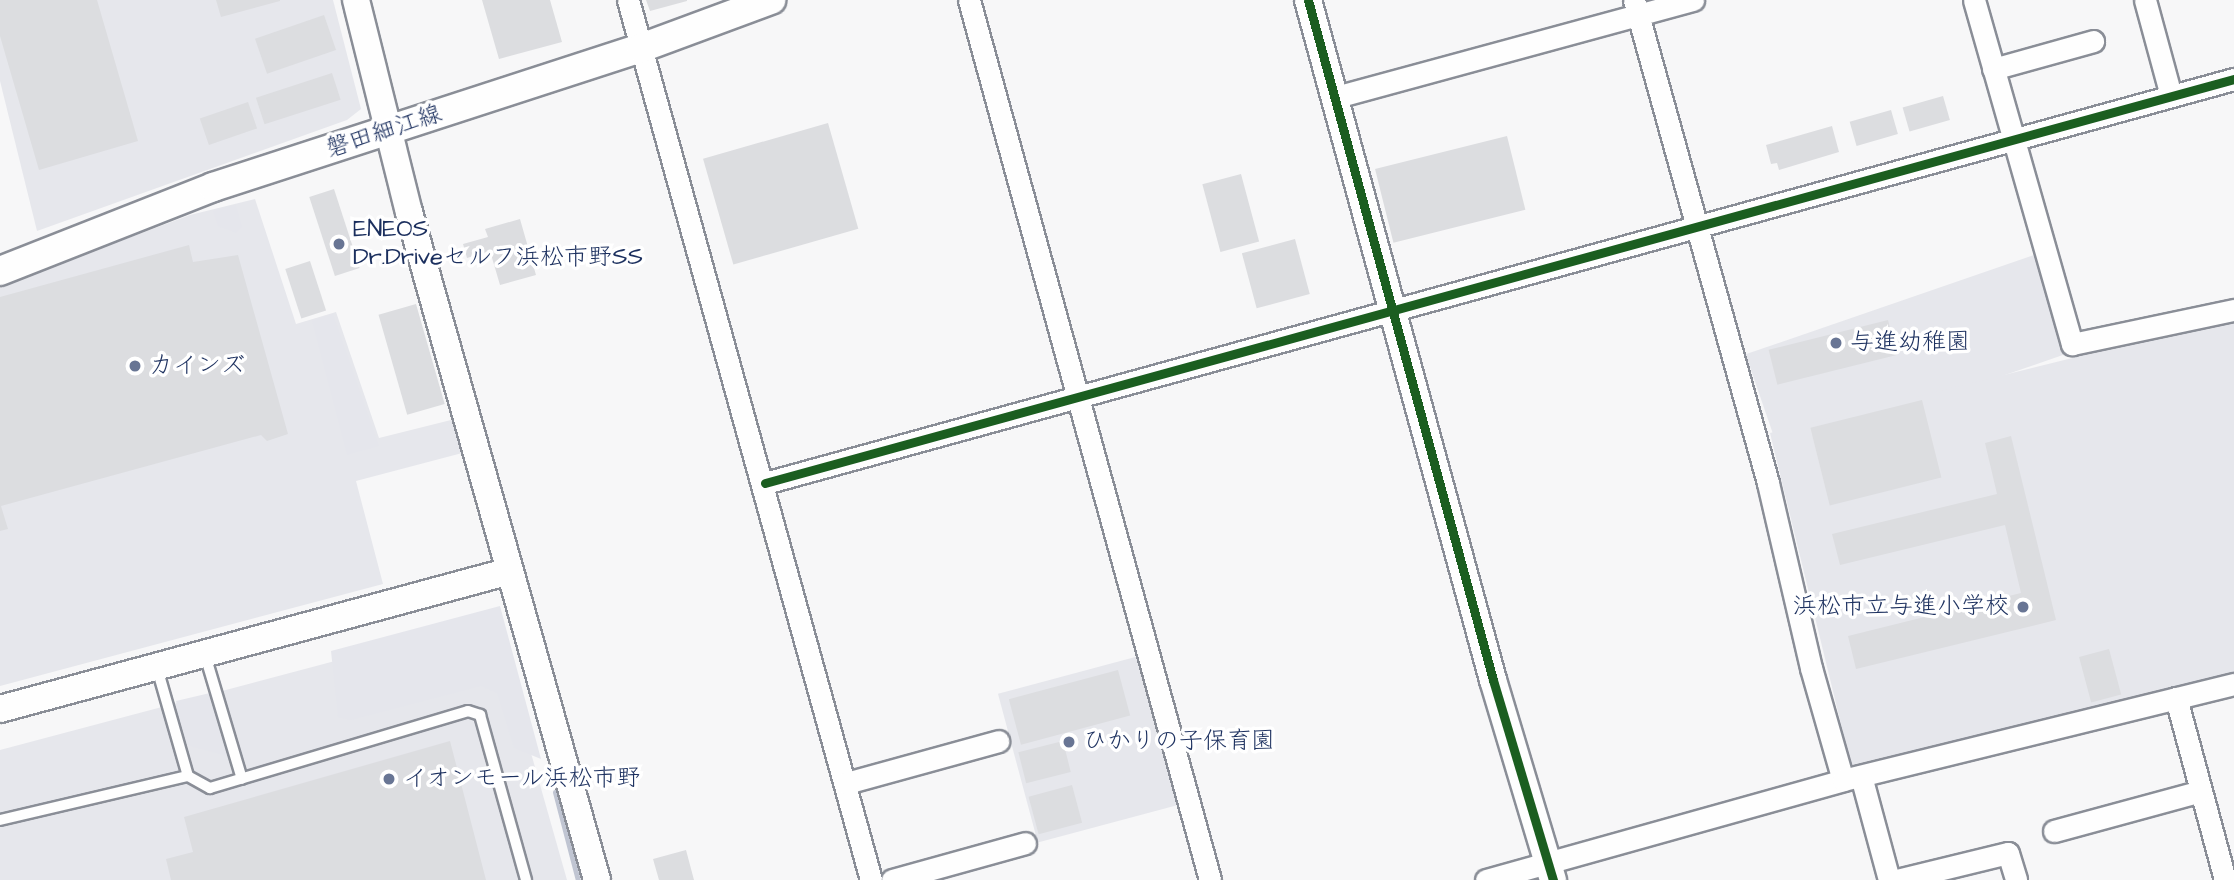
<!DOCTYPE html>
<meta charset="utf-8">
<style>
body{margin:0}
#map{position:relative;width:2234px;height:880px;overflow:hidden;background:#f7f7f8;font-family:"Architects Daughter","Klee One",sans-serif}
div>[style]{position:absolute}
.built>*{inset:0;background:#e6e7ec;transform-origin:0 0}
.green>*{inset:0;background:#e5e6ec}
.stream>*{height:5px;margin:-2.5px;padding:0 2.5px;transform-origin:2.5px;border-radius:2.5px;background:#c0c5d2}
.building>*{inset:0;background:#dcdde0;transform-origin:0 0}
.roads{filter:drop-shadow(2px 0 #8a8e97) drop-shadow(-2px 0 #8a8e97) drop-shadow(0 2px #8a8e97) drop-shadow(0 -2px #8a8e97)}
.service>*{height:10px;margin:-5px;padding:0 5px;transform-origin:5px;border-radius:5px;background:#fefefe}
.minor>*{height:21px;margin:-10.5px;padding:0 10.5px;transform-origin:10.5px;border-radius:10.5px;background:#fefefe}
.tertiary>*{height:26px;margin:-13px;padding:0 13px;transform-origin:13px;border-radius:13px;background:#fefefe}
.secondary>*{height:28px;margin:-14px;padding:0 14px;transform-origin:14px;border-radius:14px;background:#fefefe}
.cycleway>*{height:9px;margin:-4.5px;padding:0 4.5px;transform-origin:4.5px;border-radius:4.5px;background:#1b5e20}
.dots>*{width:19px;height:19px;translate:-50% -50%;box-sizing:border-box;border:4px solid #fff;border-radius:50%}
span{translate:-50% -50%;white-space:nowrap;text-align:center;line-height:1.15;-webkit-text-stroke:7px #fff;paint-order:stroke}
.street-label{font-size:24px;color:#1b2f5e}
.poi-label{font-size:24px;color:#1b2f5e}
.left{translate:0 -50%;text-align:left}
.right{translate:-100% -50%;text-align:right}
</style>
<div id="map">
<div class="built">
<i style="clip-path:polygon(0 0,333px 0,361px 109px,347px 120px,37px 231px,0 81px)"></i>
<i style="clip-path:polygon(255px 199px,296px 324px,336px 312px,379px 438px,455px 419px,466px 452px,356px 481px,383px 584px,0 686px,0 286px,190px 215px)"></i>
<i style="left:2034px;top:255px;width:104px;height:305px;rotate:71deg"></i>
<i style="clip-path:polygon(2234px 318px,2234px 675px,1851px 765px,1770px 433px)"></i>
<i style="clip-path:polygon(493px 619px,567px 880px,0 880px,0 750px)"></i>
<i style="left:1139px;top:656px;width:154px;height:146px;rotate:75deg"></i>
</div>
<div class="green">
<i style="clip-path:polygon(236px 205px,242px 227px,236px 233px,218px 226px,213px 211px)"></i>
<i style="clip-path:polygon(333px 314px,379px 446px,347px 455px,312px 321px)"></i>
<i style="clip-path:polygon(500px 606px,541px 759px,514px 748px,497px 693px,481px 686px,351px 720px,338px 717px,331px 651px)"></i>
<i style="clip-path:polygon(210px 693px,227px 756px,186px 745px,176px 701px)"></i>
</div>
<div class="stream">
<i style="left:555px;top:792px;width:91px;rotate:75.4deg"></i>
</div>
<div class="building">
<i style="clip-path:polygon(0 0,97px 0,138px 141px,39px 170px,0 36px)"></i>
<i style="clip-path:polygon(216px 0,280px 0,280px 1px,221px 17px)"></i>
<i style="clip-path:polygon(482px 0,550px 0,562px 42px,499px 59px)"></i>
<i style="clip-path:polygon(646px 0,687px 0,687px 1px,650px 11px)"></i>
<i style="left:324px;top:15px;width:37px;height:73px;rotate:71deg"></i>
<i style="left:332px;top:73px;width:28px;height:80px;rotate:72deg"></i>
<i style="left:1943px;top:96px;width:25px;height:42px;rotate:74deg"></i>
<i style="left:248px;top:102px;width:28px;height:51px;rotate:71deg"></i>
<i style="left:1891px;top:110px;width:25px;height:43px;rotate:74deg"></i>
<i style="left:828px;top:123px;width:110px;height:130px;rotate:74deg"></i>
<i style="clip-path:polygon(1832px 126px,1839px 152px,1779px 170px,1777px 163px,1771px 164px,1766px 145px)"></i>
<i style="left:1507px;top:136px;width:76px;height:136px;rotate:76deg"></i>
<i style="left:1241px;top:174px;width:70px;height:40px;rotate:75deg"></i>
<i style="left:334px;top:189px;width:83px;height:26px;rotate:72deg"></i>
<i style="clip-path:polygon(520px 219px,536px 275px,500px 285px,490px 251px,467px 258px,463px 244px,488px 237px,485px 229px)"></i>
<i style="left:1295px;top:239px;width:57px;height:55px;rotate:75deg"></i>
<i style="clip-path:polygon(189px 245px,193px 262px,238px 255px,288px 434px,267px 441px,261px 435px,1px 506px,8px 529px,0 531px,0 297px)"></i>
<i style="left:310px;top:261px;width:52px;height:26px;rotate:72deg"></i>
<i style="left:416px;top:304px;width:104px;height:39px;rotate:74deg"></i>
<i style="left:1888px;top:320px;width:36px;height:123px;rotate:76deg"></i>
<i style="left:1922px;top:400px;width:80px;height:115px;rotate:76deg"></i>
<i style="clip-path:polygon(2011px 436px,2056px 620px,1856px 669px,1848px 636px,2021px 593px,2005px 525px,1840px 565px,1832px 534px,1997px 494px,1985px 443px)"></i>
<i style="left:2109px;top:649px;width:47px;height:31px;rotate:75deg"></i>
<i style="left:1118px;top:670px;width:47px;height:113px;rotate:75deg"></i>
<i style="clip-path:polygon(450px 741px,486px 880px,171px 880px,166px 859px,193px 852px,184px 817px)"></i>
<i style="left:1063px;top:741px;width:32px;height:46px;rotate:76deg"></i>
<i style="left:1072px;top:785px;width:39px;height:45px;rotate:75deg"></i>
<i style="clip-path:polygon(686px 850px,694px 880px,659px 880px,653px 859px)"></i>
</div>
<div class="roads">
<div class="service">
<i style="left:205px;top:655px;width:129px;rotate:73.4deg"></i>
<i style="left:157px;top:668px;width:112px;rotate:74deg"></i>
<i style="left:0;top:820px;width:193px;rotate:-13.2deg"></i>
<i style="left:188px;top:776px;width:25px;rotate:29deg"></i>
<i style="left:210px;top:788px;width:269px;rotate:-16.6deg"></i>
<i style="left:468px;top:711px;width:13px;rotate:18deg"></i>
<i style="left:480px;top:715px;width:171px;rotate:74.4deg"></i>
</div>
<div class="minor">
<i style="left:628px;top:0;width:913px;rotate:74.56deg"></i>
<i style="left:969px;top:0;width:912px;rotate:74.68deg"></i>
<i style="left:1634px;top:0;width:501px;rotate:74.49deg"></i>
<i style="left:1768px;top:483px;width:190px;rotate:76.9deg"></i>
<i style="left:1811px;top:668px;width:116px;rotate:74.1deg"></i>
<i style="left:1974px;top:0;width:358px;rotate:74.1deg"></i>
<i style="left:2072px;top:344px;width:166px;rotate:-11.9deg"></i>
<i style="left:2145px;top:0;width:99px;rotate:74.8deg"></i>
<i style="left:1993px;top:69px;width:104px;rotate:-15.6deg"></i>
<i style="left:1336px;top:97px;width:370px;rotate:-15.2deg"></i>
<i style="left:765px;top:483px;width:1524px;rotate:-15.38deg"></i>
<i style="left:2176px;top:698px;width:188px;rotate:74.9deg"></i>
<i style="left:1861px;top:776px;width:108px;rotate:74.9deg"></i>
<i style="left:846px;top:783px;width:158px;rotate:-15.4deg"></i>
<i style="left:2054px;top:831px;width:152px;rotate:-15.2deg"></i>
<i style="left:892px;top:880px;width:138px;rotate:-15.5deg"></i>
<i style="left:1486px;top:880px;width:371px;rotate:-15.6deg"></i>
<i style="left:1843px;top:780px;width:403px;rotate:-13.8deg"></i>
<i style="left:1897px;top:880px;width:114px;rotate:-13.7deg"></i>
<i style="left:2008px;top:853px;width:28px;rotate:73deg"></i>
</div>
<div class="tertiary">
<i style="left:356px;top:0;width:219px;rotate:76deg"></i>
<i style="left:409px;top:212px;width:694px;rotate:74.28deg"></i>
<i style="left:1308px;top:0;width:705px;rotate:74.78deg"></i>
<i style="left:1493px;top:680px;width:209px;rotate:73.3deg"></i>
<i style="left:0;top:709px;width:528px;rotate:-15.14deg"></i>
</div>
<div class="secondary">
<i style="left:0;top:271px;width:229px;rotate:-21.5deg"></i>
<i style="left:213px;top:187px;width:450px;rotate:-18deg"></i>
<i style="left:641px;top:48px;width:139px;rotate:-20.3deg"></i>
</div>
</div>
<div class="cycleway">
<i style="left:1308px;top:0;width:705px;rotate:74.78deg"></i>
<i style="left:1493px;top:680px;width:209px;rotate:73.3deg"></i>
<i style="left:765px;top:483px;width:1524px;rotate:-15.38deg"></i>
</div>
<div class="dots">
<i style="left:339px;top:244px;background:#687594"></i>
<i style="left:1836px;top:343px;background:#687594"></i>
<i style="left:135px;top:366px;background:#687594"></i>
<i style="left:2023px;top:607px;background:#687594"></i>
<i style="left:1069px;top:742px;background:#687594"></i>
<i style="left:389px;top:779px;background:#687594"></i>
</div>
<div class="street-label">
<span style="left:384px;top:132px;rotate:-18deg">磐田細江線</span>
</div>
<div class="poi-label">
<span class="left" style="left:353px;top:244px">ENEOS<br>Dr.Driveセルフ浜松市野SS</span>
<span class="left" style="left:1850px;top:343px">与進幼稚園</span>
<span class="left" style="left:149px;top:366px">カインズ</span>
<span class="right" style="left:2009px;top:607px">浜松市立与進小学校</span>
<span class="left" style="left:1083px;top:742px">ひかりの子保育園</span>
<span class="left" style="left:403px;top:779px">イオンモール浜松市野</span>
</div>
</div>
